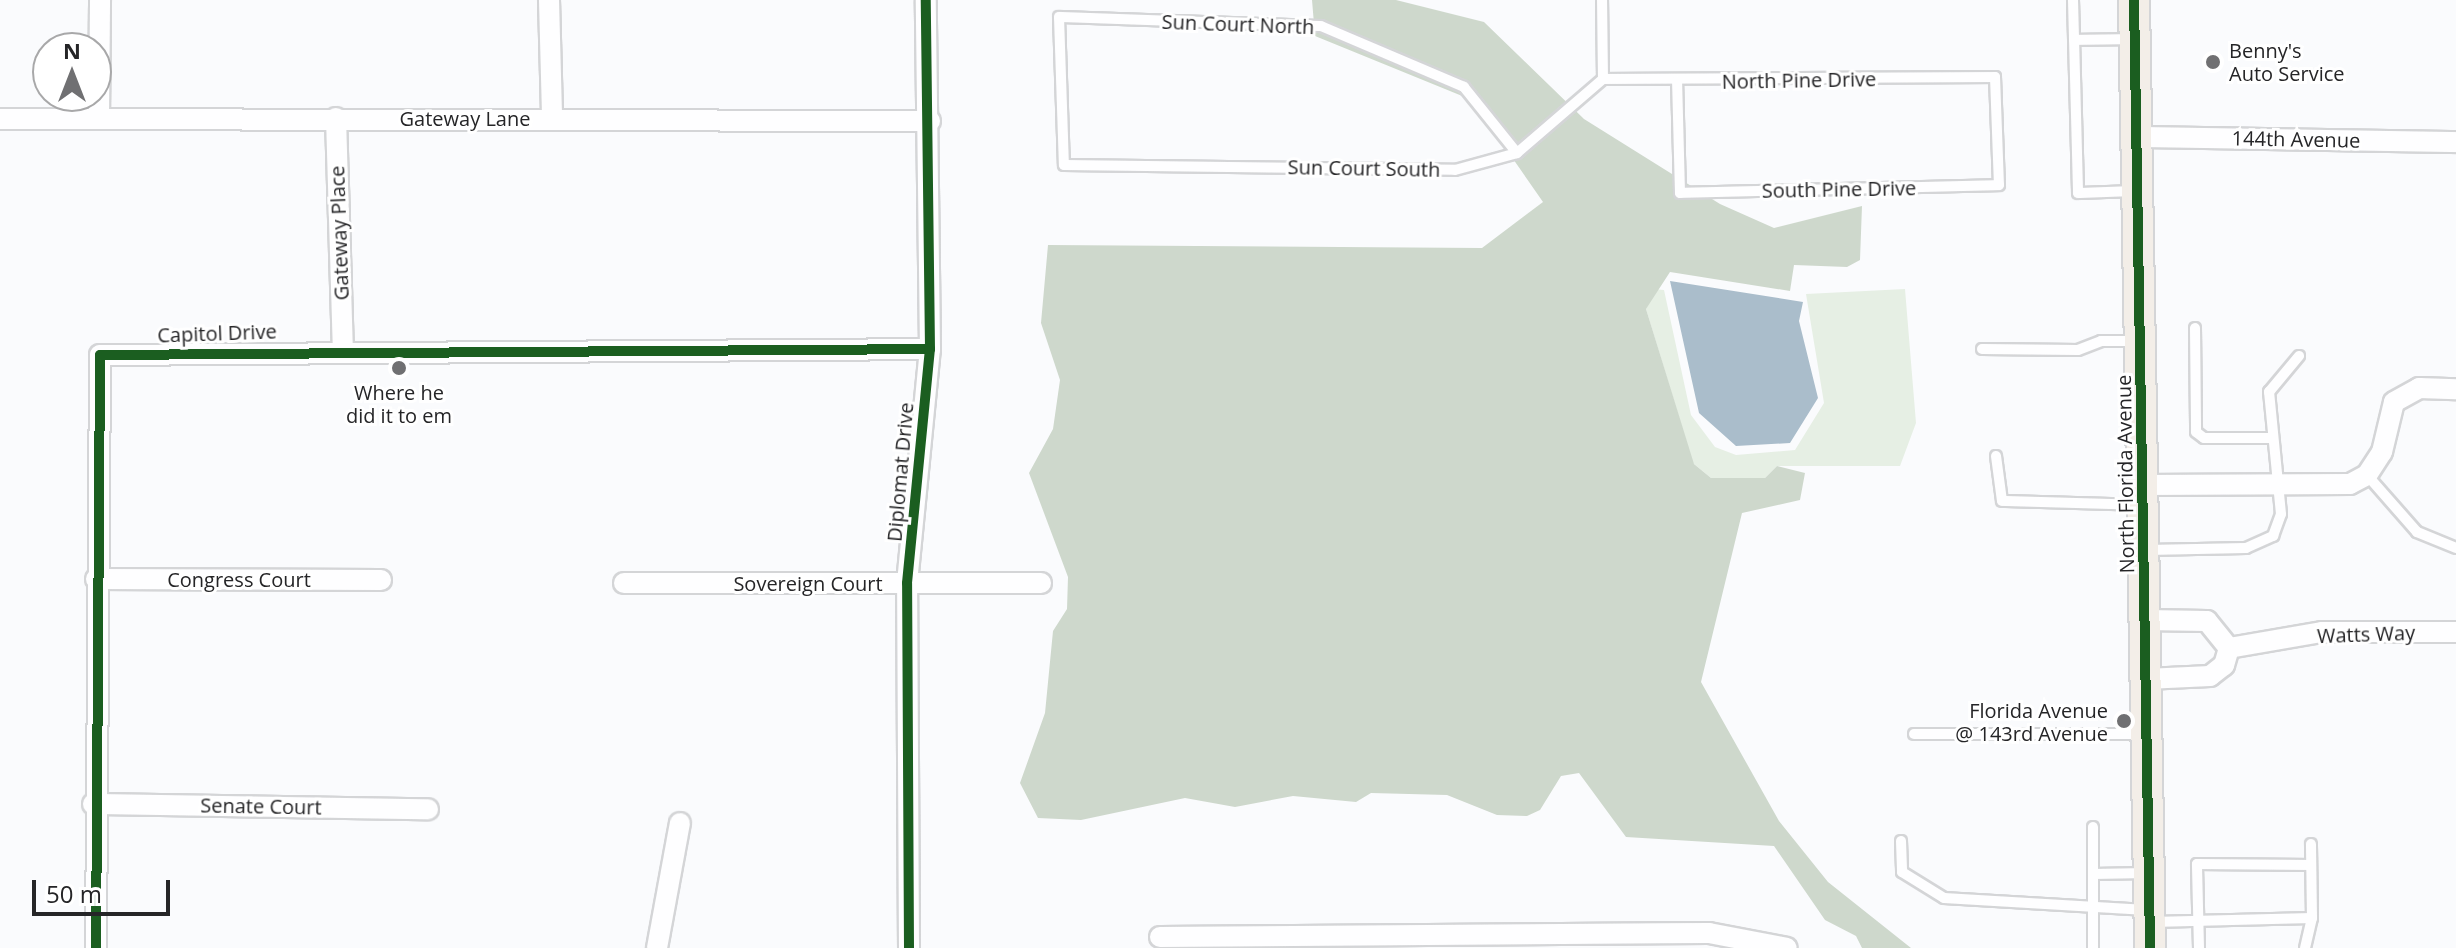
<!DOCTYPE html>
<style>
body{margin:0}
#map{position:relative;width:2456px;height:948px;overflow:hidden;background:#fafbfd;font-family:"Open Sans",sans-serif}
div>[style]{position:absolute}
.green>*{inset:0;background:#e6efe4}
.forest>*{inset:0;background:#ced8cc}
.water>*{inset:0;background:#aabdcb}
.roads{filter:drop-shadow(2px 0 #d4d5d7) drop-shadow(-2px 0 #d4d5d7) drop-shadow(0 2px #d4d5d7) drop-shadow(0 -2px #d4d5d7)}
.lane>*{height:10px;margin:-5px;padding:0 5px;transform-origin:5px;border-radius:5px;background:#fefeff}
.street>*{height:20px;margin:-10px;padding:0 10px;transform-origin:10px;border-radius:10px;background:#fefeff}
.primary>*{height:30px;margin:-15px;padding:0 15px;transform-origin:15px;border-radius:15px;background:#f3eee8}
.cycleway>*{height:10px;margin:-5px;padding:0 5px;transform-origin:5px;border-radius:5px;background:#1b5e20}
.dots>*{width:22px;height:22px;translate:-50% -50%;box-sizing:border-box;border:4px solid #fff;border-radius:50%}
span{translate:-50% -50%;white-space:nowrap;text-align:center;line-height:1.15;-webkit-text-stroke:6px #fff;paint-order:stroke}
.street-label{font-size:20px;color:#252527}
.poi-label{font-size:20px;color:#252527}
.left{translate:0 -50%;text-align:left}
.right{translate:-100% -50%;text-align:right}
.north{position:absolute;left:32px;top:32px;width:80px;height:80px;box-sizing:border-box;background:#fff;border:2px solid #a8a8a9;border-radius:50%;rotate:0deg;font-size:22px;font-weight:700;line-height:32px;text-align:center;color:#252527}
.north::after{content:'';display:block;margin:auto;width:28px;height:36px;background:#707072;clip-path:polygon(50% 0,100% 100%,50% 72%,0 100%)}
.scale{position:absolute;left:32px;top:880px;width:138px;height:36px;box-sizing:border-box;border:4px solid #252527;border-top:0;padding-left:10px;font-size:24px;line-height:28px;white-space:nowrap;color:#252527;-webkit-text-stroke:6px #fff;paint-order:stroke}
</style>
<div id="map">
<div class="green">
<i style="clip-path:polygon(1653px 289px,1664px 290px,1691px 415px,1715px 447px,1736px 455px,1795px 450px,1824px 403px,1806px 294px,1905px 289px,1916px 423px,1900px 466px,1777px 466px,1765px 478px,1711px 478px,1693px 463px,1646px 309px)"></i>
</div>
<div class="forest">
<i style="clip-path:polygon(1312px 0,1396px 0,1484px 22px,1584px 119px,1720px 204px,1774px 228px,1862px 206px,1860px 260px,1847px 267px,1794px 265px,1790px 291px,1670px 272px,1646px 309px,1694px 464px,1711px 478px,1765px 478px,1777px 466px,1805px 473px,1800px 500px,1742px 513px,1701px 682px,1779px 821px,1828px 882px,1911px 948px,1862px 948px,1856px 936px,1825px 920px,1774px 846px,1626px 837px,1579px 773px,1561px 776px,1540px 810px,1527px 816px,1497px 815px,1447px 795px,1371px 793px,1356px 802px,1293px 796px,1235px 807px,1185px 798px,1081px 820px,1038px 818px,1020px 783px,1045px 713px,1053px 631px,1067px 609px,1068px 577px,1029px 473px,1053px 429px,1060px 380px,1041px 323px,1048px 245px,1482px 248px,1543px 202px,1472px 100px,1315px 36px)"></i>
</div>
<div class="water">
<i style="clip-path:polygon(1670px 281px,1803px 302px,1799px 321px,1818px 398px,1790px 443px,1736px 446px,1699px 413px)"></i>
</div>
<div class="roads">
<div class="lane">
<i style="left:2073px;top:0;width:193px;rotate:88.5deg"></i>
<i style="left:2078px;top:193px;width:57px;rotate:-2deg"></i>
<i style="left:2074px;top:40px;width:58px;rotate:-1deg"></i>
<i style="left:1603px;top:79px;width:392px;rotate:-0.3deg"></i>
<i style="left:1995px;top:77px;width:108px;rotate:87.9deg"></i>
<i style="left:1999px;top:185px;width:319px;rotate:178.6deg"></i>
<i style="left:1680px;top:193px;width:112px;rotate:-91.5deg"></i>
<i style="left:1517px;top:153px;width:85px;rotate:-128.8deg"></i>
<i style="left:1464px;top:87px;width:155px;rotate:-156.9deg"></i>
<i style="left:1321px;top:26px;width:262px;rotate:-178deg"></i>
<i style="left:1059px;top:17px;width:148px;rotate:88.1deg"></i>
<i style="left:1064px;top:165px;width:391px;rotate:0.7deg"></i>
<i style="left:1455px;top:170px;width:64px;rotate:-15.3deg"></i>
<i style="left:1517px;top:153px;width:113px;rotate:-40.7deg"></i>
<i style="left:1603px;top:79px;width:79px;rotate:-90.7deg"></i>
<i style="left:2195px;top:328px;width:104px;rotate:89.4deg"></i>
<i style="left:2196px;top:432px;width:10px;rotate:37deg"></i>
<i style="left:2204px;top:438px;width:67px"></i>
<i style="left:1982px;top:349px;width:96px;rotate:0.6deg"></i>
<i style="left:2078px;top:350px;width:25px;rotate:-21deg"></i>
<i style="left:2101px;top:341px;width:34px"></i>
<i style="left:1996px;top:456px;width:45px;rotate:82.4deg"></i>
<i style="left:2002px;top:501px;width:139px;rotate:1.6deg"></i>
<i style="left:2367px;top:475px;width:76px;rotate:48.7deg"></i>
<i style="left:2417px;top:532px;width:42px;rotate:22.3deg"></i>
<i style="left:2147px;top:550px;width:99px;rotate:-1.2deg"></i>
<i style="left:2246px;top:548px;width:30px;rotate:-24deg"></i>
<i style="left:2273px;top:536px;width:23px;rotate:-70deg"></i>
<i style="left:2281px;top:514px;width:123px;rotate:-95.6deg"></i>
<i style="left:2269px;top:392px;width:47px;rotate:-50.2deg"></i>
<i style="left:1914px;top:734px;width:231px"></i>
<i style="left:1901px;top:841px;width:31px;rotate:88deg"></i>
<i style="left:1902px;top:872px;width:49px;rotate:31.8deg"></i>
<i style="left:1944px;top:898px;width:203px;rotate:3.4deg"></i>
<i style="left:2093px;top:874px;width:54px;rotate:-1.1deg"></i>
<i style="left:2152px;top:922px;width:160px;rotate:-1.4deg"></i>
<i style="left:2312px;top:918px;width:74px;rotate:-90.8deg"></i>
<i style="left:2093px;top:948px;width:121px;rotate:-90deg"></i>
<i style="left:2199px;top:948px;width:84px;rotate:-91.4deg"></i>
<i style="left:2197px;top:864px;width:114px;rotate:0.5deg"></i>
<i style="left:2305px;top:948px;width:31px;rotate:-77deg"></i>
</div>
<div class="street">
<i style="left:549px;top:0;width:118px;rotate:88.5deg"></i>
<i style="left:336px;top:118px;width:230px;rotate:88.3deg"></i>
<i style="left:0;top:119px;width:930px;rotate:0.12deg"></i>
<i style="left:99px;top:119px;width:119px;rotate:-89.5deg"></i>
<i style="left:2137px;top:137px;width:319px;rotate:0.9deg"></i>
<i style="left:2143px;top:485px;width:207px;rotate:-0.3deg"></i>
<i style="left:2350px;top:484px;width:19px;rotate:-28deg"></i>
<i style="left:2367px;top:475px;width:27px;rotate:-57deg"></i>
<i style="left:2382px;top:452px;width:51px;rotate:-76.5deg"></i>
<i style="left:2394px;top:402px;width:29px;rotate:-29deg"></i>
<i style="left:2419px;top:388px;width:37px;rotate:2deg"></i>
<i style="left:96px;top:579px;width:285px;rotate:0.2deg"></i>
<i style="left:624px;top:583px;width:417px"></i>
<i style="left:2145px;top:620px;width:62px;rotate:0.9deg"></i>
<i style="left:2207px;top:621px;width:35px;rotate:51deg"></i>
<i style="left:2229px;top:648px;width:18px;rotate:106deg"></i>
<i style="left:2224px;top:665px;width:18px;rotate:142deg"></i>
<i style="left:2210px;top:676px;width:64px;rotate:177.3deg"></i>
<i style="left:2229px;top:648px;width:94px;rotate:-9.8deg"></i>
<i style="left:2322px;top:632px;width:134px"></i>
<i style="left:93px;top:804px;width:335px;rotate:0.9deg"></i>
<i style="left:1160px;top:937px;width:549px;rotate:-0.42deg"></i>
<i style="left:1709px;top:933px;width:79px;rotate:10.9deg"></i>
<i style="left:96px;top:948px;width:593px;rotate:-89.61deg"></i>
<i style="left:100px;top:355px;width:830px;rotate:-0.41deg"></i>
<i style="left:657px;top:948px;width:127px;rotate:-79.6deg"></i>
<i style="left:909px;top:948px;width:365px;rotate:-90.3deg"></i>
<i style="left:907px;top:583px;width:235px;rotate:-84.4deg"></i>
<i style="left:930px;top:349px;width:349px;rotate:-90.7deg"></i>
</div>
<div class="primary">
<i style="left:2134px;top:0;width:948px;rotate:89.03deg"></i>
</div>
</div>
<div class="cycleway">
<i style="left:2134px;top:0;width:948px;rotate:89.03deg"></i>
<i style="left:96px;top:948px;width:593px;rotate:-89.61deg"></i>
<i style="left:100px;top:355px;width:830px;rotate:-0.41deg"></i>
<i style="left:909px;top:948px;width:365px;rotate:-90.3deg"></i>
<i style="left:907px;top:583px;width:235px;rotate:-84.4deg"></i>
<i style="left:930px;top:349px;width:349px;rotate:-90.7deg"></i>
</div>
<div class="dots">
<i style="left:2213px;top:62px;background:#707072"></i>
<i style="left:399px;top:368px;background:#707072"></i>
<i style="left:2124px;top:721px;background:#707072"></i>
</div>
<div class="street-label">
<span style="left:1238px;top:24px;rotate:2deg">Sun Court North</span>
<span style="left:1799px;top:80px;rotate:-1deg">North Pine Drive</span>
<span style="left:465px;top:118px">Gateway Lane</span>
<span style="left:2296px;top:139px;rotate:1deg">144th Avenue</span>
<span style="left:1364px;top:168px;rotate:1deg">Sun Court South</span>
<span style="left:1839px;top:189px;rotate:-1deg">South Pine Drive</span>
<span style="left:339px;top:233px;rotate:-92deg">Gateway Place</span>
<span style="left:217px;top:333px;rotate:-2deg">Capitol Drive</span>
<span style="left:900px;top:472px;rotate:-85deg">Diplomat Drive</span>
<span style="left:2125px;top:474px;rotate:-91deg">North Florida Avenue</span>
<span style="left:239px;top:579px">Congress Court</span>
<span style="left:808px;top:583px">Sovereign Court</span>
<span style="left:2366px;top:634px;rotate:-2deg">Watts Way</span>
<span style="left:261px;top:806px;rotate:1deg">Senate Court</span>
</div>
<div class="poi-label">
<span class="left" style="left:2229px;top:62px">Benny's<br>Auto Service</span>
<span style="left:399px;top:404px">Where he<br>did it to em</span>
<span class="right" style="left:2108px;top:722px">Florida Avenue<br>@ 143rd Avenue</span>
</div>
<div class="north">N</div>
<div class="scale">50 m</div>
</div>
